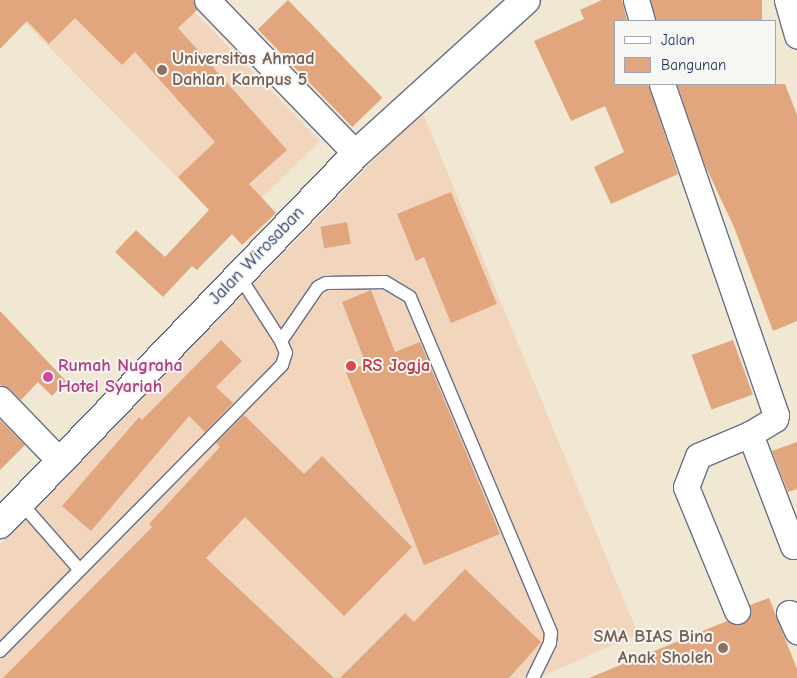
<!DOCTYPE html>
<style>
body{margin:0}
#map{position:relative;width:797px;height:678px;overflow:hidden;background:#f0e8d3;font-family:"Comic Neue",sans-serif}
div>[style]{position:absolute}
.built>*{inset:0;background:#f1d5bd}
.building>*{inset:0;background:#e2a67e;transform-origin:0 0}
.roads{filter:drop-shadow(1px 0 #667087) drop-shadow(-1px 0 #667087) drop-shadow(0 1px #667087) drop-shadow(0 -1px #667087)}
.lane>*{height:12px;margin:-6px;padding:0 6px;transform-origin:6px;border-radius:6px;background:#fff}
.street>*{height:25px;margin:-12.5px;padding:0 12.5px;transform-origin:12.5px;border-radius:12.5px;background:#fff}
.secondary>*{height:28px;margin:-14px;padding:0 14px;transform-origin:14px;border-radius:14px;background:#fff}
.dots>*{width:14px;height:14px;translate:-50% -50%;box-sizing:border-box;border:2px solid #f6f6f2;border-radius:50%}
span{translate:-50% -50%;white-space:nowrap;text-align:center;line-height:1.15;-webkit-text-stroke:4px #f6f6f2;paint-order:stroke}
.education-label{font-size:18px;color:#785e54;font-weight:700}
.left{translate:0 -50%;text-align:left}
.right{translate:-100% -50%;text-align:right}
.street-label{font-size:18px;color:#1b2f5e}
.health-label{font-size:18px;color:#be3a42;font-weight:700}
.hotel-label{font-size:18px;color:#b23c85;font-weight:700}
.legend{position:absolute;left:614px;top:20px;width:162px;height:65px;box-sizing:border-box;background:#f6f6f2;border:1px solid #9ea6b7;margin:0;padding:6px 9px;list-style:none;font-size:15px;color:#1b2f5e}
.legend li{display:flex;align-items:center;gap:10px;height:25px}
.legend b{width:25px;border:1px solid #9ea6b7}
</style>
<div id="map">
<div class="built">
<i style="clip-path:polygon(3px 0,183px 0,320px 141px,229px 230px)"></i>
<i style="clip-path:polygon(422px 111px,638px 634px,538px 678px,0 678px,0 544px)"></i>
</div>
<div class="building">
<i style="clip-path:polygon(0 0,193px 0,197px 10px,178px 28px,287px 150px,249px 184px,276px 213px,242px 245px,232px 234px,197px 270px,192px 266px,163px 297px,115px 252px,136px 230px,165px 257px,209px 210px,178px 177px,215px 142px,135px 52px,122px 65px,75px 18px,49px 44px,27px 21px,0 49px)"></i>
<i style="left:288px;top:0;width:136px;height:42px;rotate:46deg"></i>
<i style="clip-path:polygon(602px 0,622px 0,627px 21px,616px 21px,616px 84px,648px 84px,678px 174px,611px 204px,594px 167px,624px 152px,605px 106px,571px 121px,534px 41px,584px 19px,580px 10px)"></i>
<i style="left:651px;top:0;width:111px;height:22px"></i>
<i style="clip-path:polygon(677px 84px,785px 84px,797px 115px,797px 321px,773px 331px,734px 227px,704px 163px)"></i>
<i style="clip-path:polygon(451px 192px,497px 304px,451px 323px,424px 257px,416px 261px,397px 214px)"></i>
<i style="left:347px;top:222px;width:22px;height:27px;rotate:80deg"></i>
<i style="clip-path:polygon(371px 290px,395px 352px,420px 342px,500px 534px,424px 565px,346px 372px,366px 364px,342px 302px)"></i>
<i style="clip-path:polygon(0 311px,66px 381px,52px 396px,38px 382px,21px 400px,10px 389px,0 385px)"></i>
<i style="clip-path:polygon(221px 340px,242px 361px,216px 387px,233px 403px,205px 432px,189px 416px,91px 531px,62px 506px,139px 417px,142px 420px)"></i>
<i style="left:733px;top:340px;width:58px;height:44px;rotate:70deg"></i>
<i style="clip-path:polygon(244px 415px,304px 474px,322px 456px,412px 547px,344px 616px,245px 517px,206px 558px,334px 678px,3px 678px,152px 527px,149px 524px,220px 447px,216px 443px)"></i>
<i style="clip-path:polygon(0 420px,25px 445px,0 470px)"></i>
<i style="clip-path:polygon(797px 442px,797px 489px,788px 492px,772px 451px)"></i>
<i style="clip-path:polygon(465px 569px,541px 642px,509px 678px,340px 678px,405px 613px,414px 622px)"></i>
<i style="clip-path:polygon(769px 598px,797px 669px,797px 678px,589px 678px,727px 621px,743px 624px,751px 613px,750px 605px)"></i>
</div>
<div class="roads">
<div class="lane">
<i style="left:281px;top:341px;width:65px;rotate:-55.6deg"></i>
<i style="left:318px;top:287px;width:9px;rotate:-27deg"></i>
<i style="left:326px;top:283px;width:59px;rotate:-1deg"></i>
<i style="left:385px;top:282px;width:29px;rotate:31deg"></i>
<i style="left:410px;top:297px;width:364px;rotate:67.2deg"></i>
<i style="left:551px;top:633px;width:10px;rotate:96deg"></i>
<i style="left:550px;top:643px;width:39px;rotate:116deg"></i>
<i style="left:21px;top:503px;width:88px;rotate:48.7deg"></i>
<i style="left:0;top:651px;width:402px;rotate:-45.4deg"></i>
<i style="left:282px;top:365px;width:13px;rotate:-72deg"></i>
<i style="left:286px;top:353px;width:13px;rotate:-113deg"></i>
<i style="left:281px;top:341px;width:80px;rotate:-122.7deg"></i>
</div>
<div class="street">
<i style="left:207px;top:0;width:214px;rotate:45.9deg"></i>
<i style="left:636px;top:0;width:22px;rotate:74deg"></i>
<i style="left:787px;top:0;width:37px;rotate:74deg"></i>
<i style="left:662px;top:84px;width:350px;rotate:71deg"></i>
<i style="left:776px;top:415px;width:4px;rotate:104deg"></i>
<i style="left:775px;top:419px;width:29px;rotate:149deg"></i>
<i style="left:750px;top:434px;width:56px;rotate:157.1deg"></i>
<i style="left:698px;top:456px;width:33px;rotate:111deg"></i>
<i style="left:686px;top:487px;width:134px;rotate:67.6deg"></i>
<i style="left:0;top:399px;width:85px;rotate:46deg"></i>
<i style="left:750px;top:434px;width:120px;rotate:69deg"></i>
<i style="left:789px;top:613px;width:20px;rotate:66deg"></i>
</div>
<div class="secondary">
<i style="left:0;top:524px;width:513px;rotate:-46.1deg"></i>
<i style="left:356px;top:154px;width:229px;rotate:-42.2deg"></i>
</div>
</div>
<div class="dots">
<i style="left:162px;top:70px;background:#8d6e63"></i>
<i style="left:351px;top:366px;background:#e0444e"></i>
<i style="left:48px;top:377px;background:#d1479c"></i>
<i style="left:723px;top:648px;background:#8d6e63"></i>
</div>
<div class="education-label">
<span class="left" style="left:172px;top:70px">Universitas Ahmad<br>Dahlan Kampus 5</span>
<span class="right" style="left:713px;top:648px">SMA BIAS Bina<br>Anak Sholeh</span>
</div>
<div class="street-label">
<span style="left:257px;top:256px;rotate:-46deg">Jalan Wirosaban</span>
</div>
<div class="health-label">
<span class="left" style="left:362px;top:366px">RS Jogja</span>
</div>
<div class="hotel-label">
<span class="left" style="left:58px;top:377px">Rumah Nugraha<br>Hotel Syariah</span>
</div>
<ul class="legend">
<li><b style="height:6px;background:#fff"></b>Jalan</li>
<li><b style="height:14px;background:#e2a67e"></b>Bangunan</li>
</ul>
</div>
